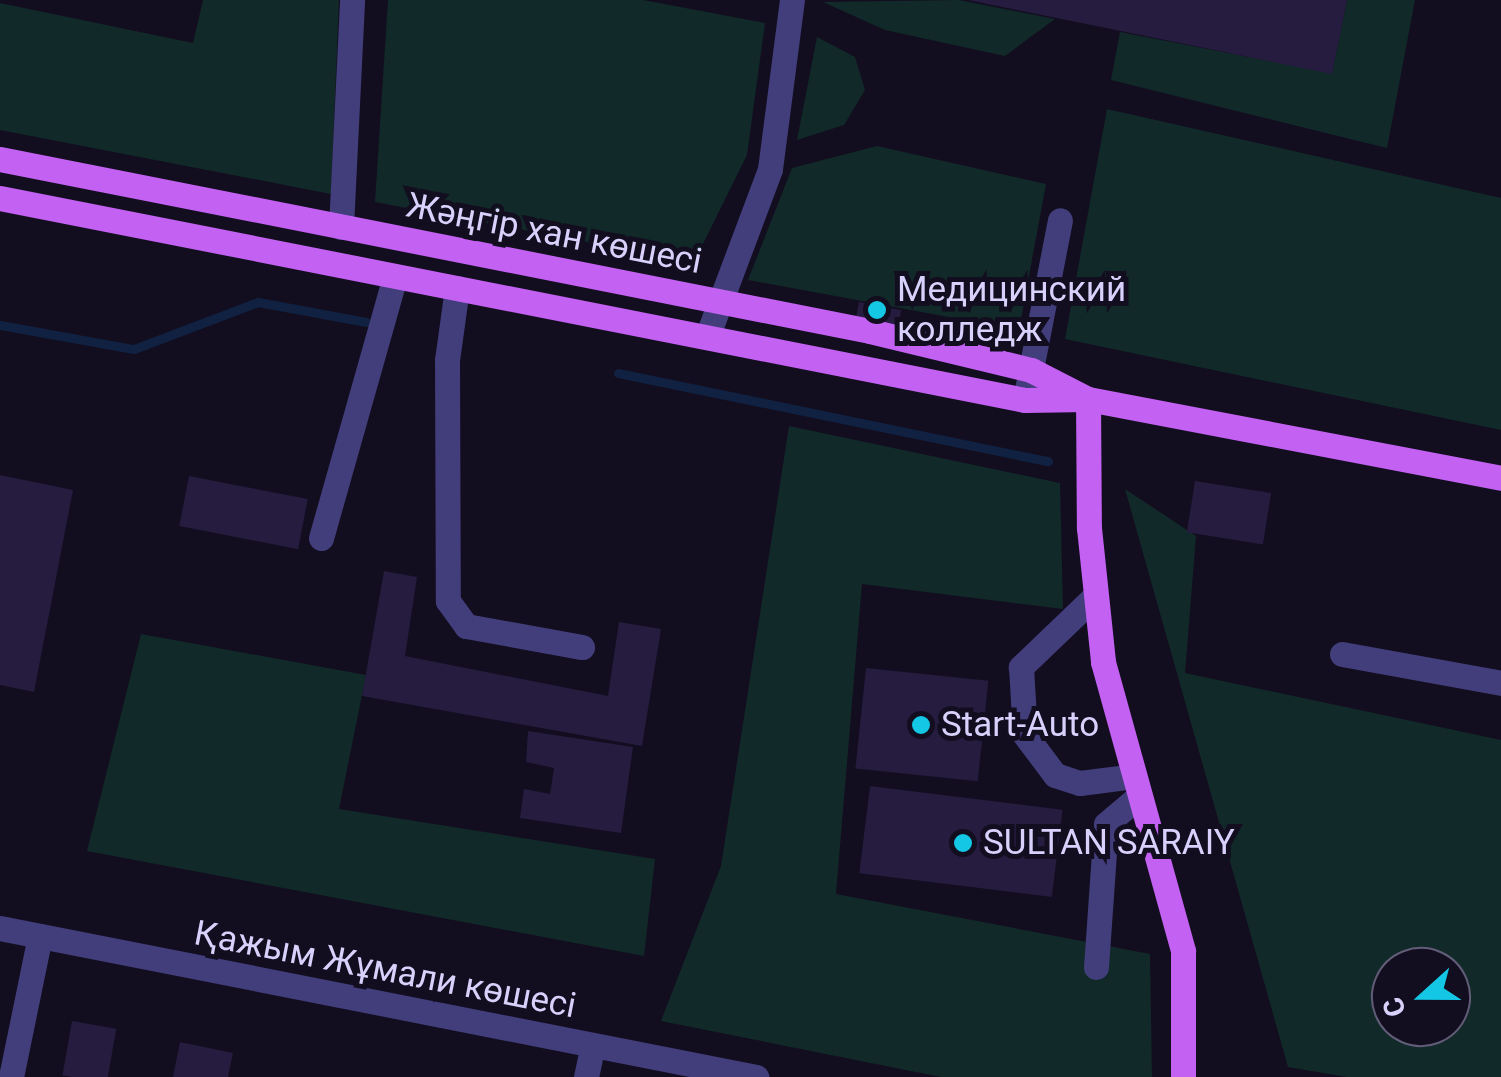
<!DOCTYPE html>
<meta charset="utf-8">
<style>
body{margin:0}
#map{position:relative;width:1501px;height:1077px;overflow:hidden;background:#120e1f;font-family:Roboto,sans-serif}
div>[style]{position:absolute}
.green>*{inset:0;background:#122929}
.stream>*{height:9px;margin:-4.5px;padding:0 4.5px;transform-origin:4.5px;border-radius:4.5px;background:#112141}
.building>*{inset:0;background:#251c3f;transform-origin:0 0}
.minor>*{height:25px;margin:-12.5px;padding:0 12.5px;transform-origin:12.5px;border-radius:12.5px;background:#423d7b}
.major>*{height:25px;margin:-12.5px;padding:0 12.5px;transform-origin:12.5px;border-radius:12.5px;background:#c261f2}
.dots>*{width:28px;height:28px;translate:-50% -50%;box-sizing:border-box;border:5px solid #120e1f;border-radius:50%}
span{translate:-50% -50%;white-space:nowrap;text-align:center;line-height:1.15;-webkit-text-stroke:10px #120e1f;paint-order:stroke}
.street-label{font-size:35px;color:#d7d1fb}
.poi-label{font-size:35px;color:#d7d1fb}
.left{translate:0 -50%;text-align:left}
.north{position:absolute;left:1371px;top:947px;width:100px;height:100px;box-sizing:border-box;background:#120e1f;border:2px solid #615c77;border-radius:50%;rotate:249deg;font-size:28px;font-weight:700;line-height:40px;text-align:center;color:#d7d1fb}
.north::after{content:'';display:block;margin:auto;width:35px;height:45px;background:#13c7e5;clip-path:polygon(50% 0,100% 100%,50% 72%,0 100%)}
</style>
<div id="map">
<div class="green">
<i style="clip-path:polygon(203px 0,339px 0,331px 194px,0 130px,0 3px,193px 43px)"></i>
<i style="clip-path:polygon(388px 0,643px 0,765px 23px,747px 155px,694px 262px,375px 202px)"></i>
<i style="clip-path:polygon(959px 0,1055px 19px,1005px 56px,885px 30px,823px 2px)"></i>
<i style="clip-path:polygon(1347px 0,1415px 0,1387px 148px,1111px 80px,1120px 32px,1332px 73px)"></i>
<i style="clip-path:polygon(817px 37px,855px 57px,865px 90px,844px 125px,797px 140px)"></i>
<i style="clip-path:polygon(1107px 109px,1501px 198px,1501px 430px,1065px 339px)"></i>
<i style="clip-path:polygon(877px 146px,1046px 184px,1019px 330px,748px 280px,792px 168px)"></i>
<i style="clip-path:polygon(789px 426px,1060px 483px,1063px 609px,862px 584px,836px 894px,1150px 954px,1152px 1077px,941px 1077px,661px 1021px,721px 866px)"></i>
<i style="clip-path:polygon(evenodd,1125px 489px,1196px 536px,1185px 673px,1501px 740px,1501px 1077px,1347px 1077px,1288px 1067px,1125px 489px,1391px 967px,1451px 967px,1451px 1027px,1391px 1027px,1391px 967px)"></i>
<i style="clip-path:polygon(141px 634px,366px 675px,339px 809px,655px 859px,644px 956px,87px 851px)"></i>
</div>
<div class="stream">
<i style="left:0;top:325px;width:136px;rotate:10.2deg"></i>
<i style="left:134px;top:349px;width:133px;rotate:-20.8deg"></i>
<i style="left:258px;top:302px;width:110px;rotate:10.5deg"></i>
<i style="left:618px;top:373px;width:439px;rotate:11.6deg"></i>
</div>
<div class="building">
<i style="clip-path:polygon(968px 0,1347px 0,1332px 74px)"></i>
<i style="left:859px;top:302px;width:43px;height:15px;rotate:11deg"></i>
<i style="clip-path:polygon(0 475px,73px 490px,34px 692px,0 685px)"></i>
<i style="left:189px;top:476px;width:121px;height:51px;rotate:11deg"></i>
<i style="left:1195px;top:481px;width:77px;height:52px;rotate:9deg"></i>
<i style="clip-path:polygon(384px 571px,417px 577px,405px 656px,608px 696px,619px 622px,661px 629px,642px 746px,362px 696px)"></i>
<i style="left:866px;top:668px;width:123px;height:101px;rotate:6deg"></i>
<i style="clip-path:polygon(528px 731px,633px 747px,621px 833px,520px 818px,524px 789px,550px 794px,554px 768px,526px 762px)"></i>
<i style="left:870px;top:786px;width:194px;height:88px;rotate:7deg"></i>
<i style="left:72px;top:1021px;width:45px;height:55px;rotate:10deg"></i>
<i style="clip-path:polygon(180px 1042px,233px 1053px,228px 1077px,173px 1077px)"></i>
</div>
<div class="minor">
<i style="left:341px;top:227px;width:227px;rotate:-87.2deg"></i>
<i style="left:457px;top:288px;width:73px;rotate:97.9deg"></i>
<i style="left:447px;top:360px;width:241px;rotate:89.8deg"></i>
<i style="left:448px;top:601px;width:31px;rotate:54deg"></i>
<i style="left:466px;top:626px;width:118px;rotate:10.3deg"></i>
<i style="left:707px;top:337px;width:179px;rotate:-69.4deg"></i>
<i style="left:770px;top:169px;width:170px;rotate:-82.6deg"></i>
<i style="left:1025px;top:400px;width:183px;rotate:-79deg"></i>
<i style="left:321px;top:538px;width:272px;rotate:-74.2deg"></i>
<i style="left:1095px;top:596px;width:103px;rotate:136.2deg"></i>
<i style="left:1021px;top:667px;width:68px;rotate:86.6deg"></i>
<i style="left:1025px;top:735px;width:50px;rotate:53.1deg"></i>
<i style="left:1055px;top:775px;width:26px;rotate:18deg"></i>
<i style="left:1080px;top:783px;width:54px;rotate:-7.4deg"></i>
<i style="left:1342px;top:654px;width:162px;rotate:10.3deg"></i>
<i style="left:0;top:928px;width:771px;rotate:11.15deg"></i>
<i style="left:1096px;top:967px;width:143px;rotate:-86deg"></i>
<i style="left:1106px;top:824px;width:43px;rotate:-40.3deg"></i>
<i style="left:11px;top:1077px;width:144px;rotate:-78.4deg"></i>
<i style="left:586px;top:1077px;width:30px;rotate:-78deg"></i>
</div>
<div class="major">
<i style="left:0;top:159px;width:887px;rotate:11.18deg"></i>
<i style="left:870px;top:331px;width:166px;rotate:13.6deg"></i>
<i style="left:1031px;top:370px;width:59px;rotate:27deg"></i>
<i style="left:0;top:198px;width:1045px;rotate:11.15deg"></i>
<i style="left:1025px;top:400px;width:63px;rotate:-0.9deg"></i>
<i style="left:1088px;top:399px;width:420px;rotate:10.8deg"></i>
<i style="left:1088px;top:399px;width:129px;rotate:89.6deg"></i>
<i style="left:1089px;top:528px;width:135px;rotate:84deg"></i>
<i style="left:1103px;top:662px;width:300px;rotate:74.5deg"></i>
<i style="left:1183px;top:951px;width:126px;rotate:90deg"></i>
</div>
<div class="dots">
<i style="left:877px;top:310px;background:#13c7e5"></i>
<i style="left:921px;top:725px;background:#13c7e5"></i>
<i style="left:963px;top:843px;background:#13c7e5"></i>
</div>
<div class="street-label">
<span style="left:554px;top:234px;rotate:11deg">Жәңгір хан көшесі</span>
<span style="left:385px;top:970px;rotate:11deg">Қажым Жұмали көшесі</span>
</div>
<div class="poi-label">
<span class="left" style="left:897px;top:310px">Медицинский<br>колледж</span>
<span class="left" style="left:941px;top:725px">Start-Auto</span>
<span class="left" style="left:983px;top:843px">SULTAN SARAIY</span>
</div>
<div class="north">С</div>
</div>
